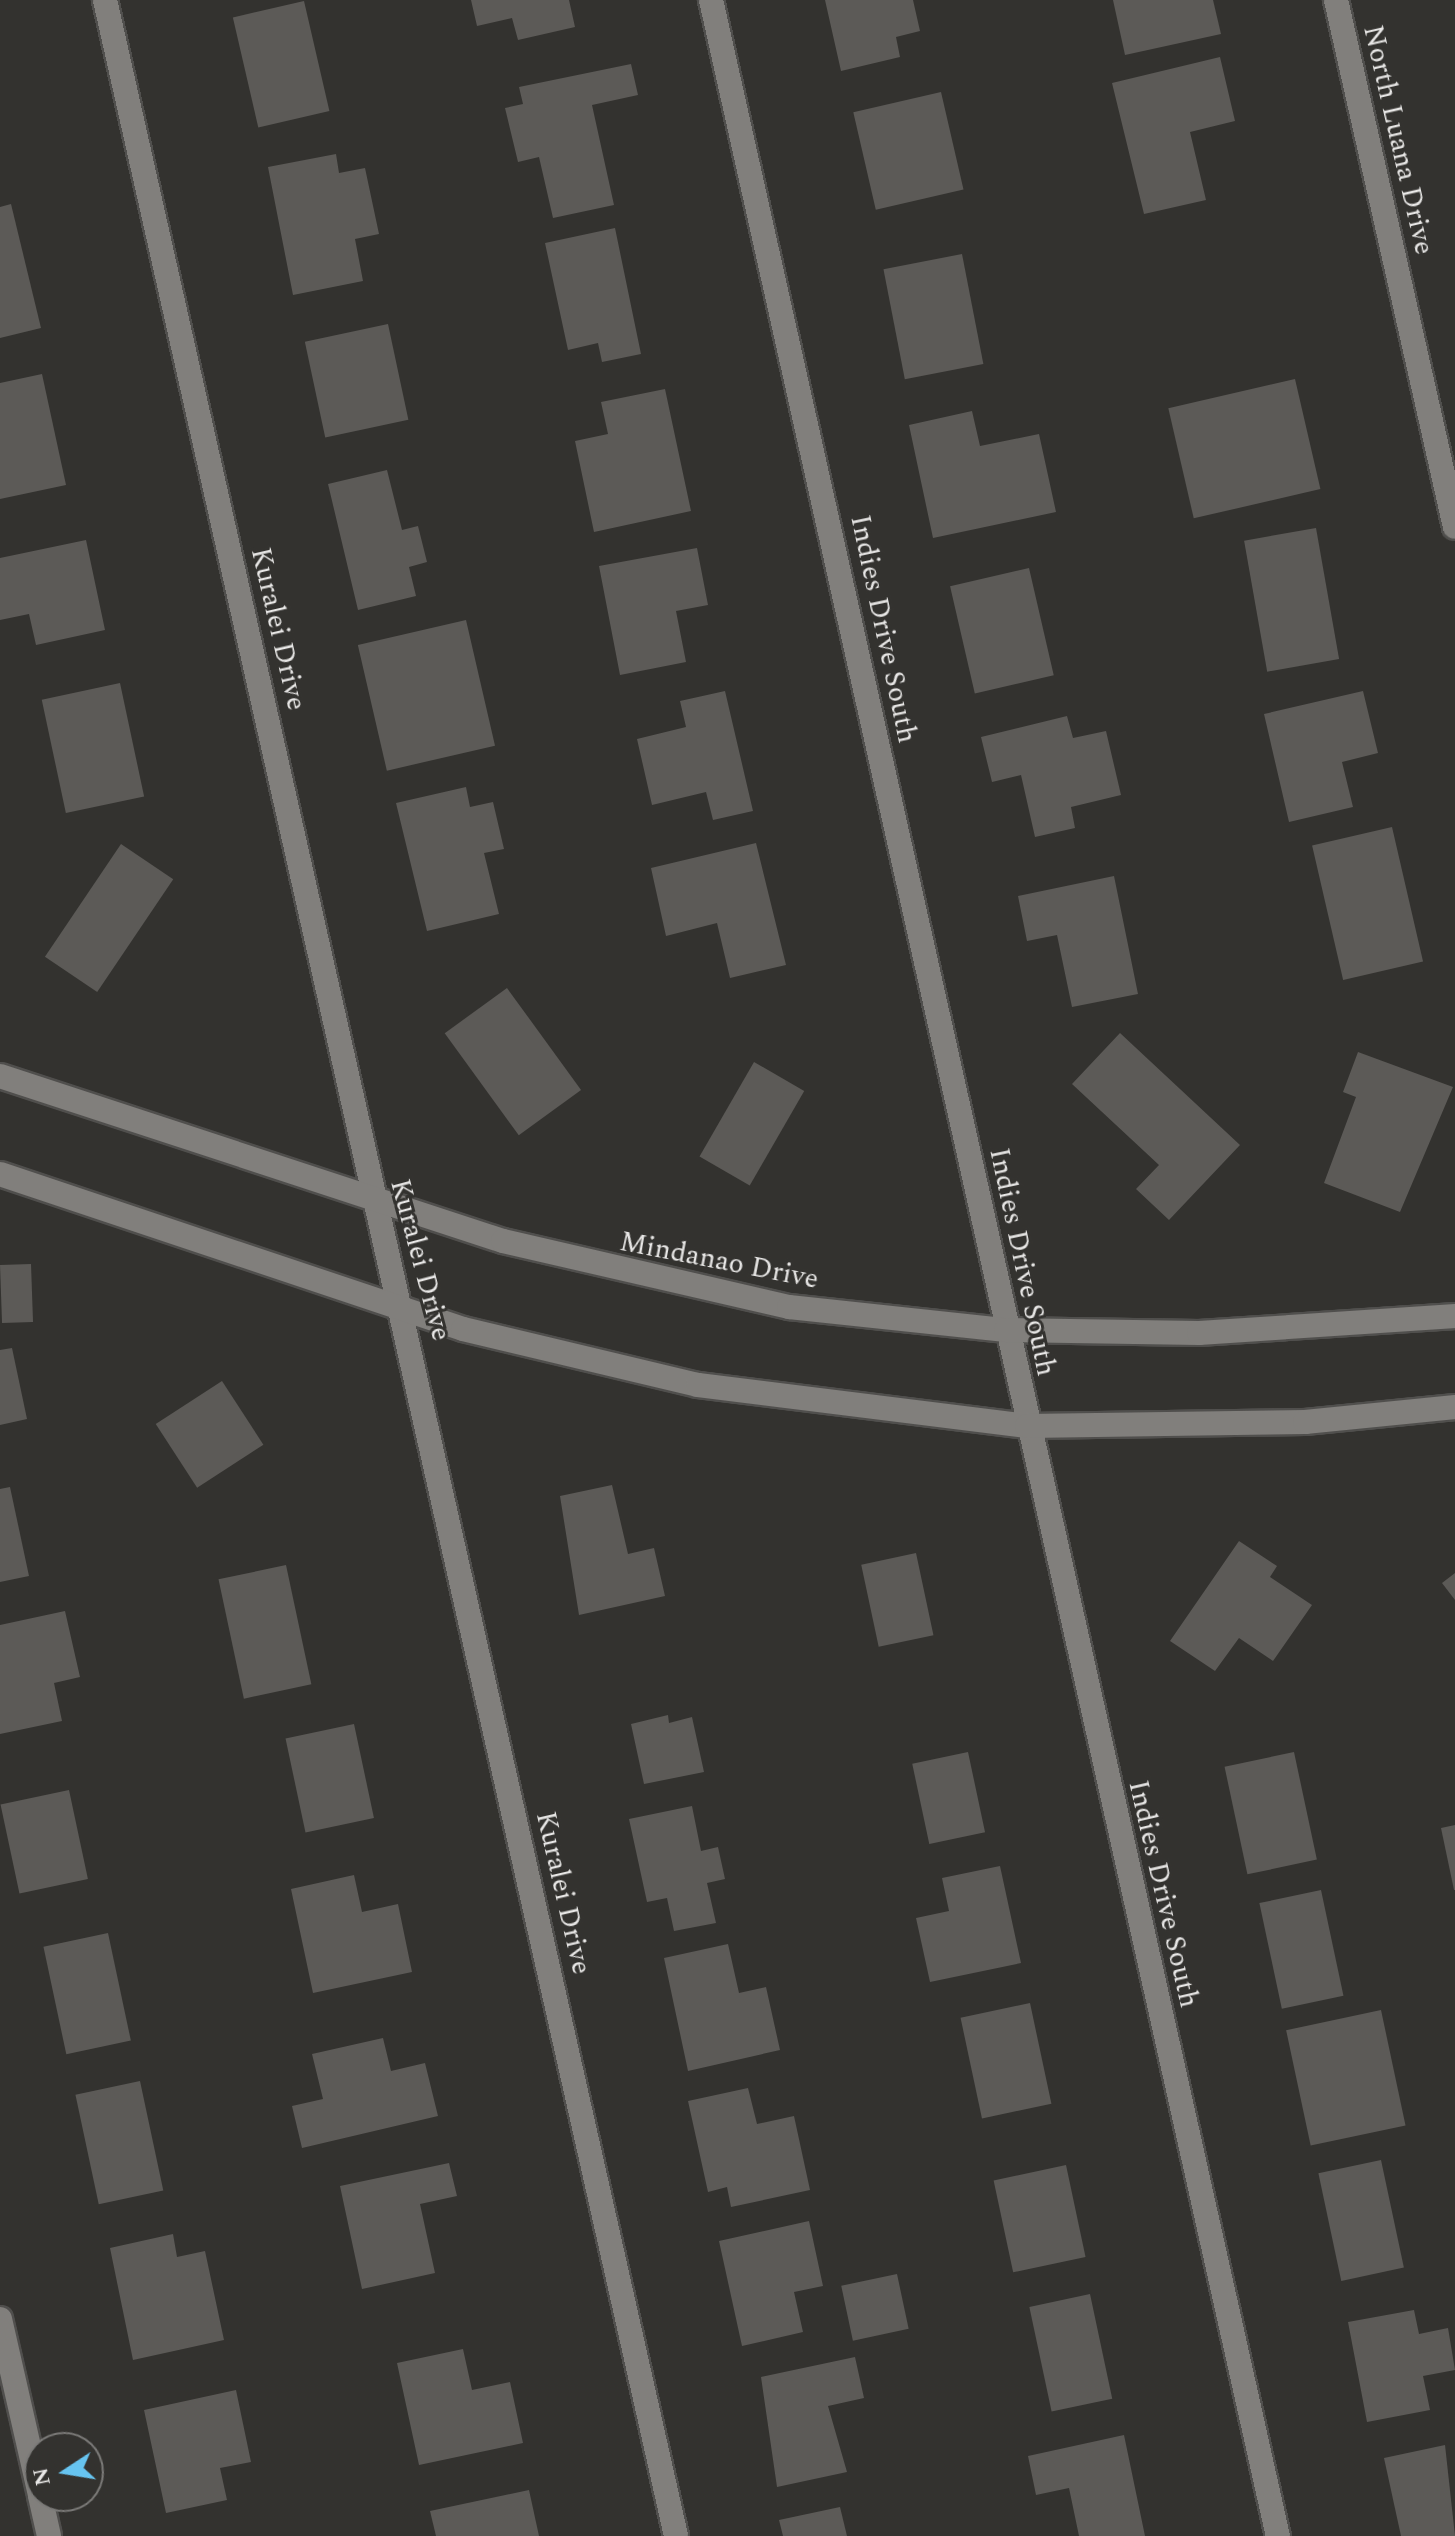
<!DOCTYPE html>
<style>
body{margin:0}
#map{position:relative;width:1455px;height:2536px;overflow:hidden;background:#33322f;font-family:Spectral,serif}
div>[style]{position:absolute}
.building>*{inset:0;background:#5c5a57;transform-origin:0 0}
.roads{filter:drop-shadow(2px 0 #504f4d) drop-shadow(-2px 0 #504f4d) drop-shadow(0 2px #504f4d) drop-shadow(0 -2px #504f4d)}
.minor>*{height:24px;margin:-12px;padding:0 12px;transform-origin:12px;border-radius:12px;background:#817f7c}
span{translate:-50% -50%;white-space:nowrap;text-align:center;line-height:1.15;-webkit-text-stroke:6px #33322f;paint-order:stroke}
.street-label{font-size:28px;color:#e8e7e6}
.north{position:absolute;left:24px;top:2432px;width:80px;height:80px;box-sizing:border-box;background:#33322f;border:2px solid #7b7a78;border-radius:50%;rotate:258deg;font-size:22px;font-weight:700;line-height:32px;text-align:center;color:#e8e7e6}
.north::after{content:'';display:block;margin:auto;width:28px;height:36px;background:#67c4f0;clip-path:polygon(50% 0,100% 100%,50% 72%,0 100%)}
</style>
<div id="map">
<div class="building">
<i style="clip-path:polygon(471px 0,569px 0,575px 27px,518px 40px,512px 18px,477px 26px)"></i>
<i style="clip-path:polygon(825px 0,913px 0,920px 31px,896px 37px,900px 57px,841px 71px)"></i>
<i style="clip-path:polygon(1113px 0,1213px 0,1221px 34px,1125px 55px)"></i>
<i style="left:304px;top:1px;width:113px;height:73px;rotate:77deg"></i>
<i style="clip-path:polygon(1220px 57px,1235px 121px,1190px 132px,1206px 200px,1144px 214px,1112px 83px)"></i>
<i style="clip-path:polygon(631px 64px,638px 95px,592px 105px,614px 205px,553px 218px,539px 157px,518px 162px,505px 108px,523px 104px,519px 87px)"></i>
<i style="left:941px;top:92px;width:100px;height:90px;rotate:77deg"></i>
<i style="clip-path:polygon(336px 154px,339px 173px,365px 168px,379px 234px,355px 239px,363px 281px,293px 295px,268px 167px)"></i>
<i style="clip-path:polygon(11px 204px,41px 328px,0 338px,0 207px)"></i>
<i style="clip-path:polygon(615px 228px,641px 354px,602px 362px,598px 343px,568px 350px,545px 243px)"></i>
<i style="left:962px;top:254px;width:112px;height:80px;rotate:79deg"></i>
<i style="left:388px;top:324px;width:98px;height:85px;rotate:78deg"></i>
<i style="clip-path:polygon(42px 374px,66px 485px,0 499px,0 383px)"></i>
<i style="left:1295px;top:379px;width:113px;height:130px;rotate:77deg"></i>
<i style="clip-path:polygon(665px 389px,691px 511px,594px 532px,575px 441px,608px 434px,601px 402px)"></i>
<i style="clip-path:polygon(972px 411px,980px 446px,1039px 434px,1056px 512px,933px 538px,909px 425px)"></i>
<i style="clip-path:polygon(387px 470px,402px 530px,418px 526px,427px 562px,409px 567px,416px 596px,358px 610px,328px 484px)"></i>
<i style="left:1316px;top:528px;width:133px;height:73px;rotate:80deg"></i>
<i style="clip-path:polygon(86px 540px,105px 630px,36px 645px,29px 614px,0 620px,0 558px)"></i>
<i style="clip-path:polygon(697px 548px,708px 605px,676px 611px,686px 662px,620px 675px,599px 566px)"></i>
<i style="left:1029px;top:568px;width:110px;height:81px;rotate:77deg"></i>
<i style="left:466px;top:620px;width:129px;height:111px;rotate:77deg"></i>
<i style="left:120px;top:683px;width:116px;height:80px;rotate:78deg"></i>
<i style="clip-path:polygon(725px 691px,753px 811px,713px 820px,706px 792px,652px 805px,637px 739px,686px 727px,680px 701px)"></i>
<i style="clip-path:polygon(1363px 691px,1378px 753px,1342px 762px,1353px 807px,1289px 822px,1264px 714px)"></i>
<i style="clip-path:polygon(1067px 716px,1073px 738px,1106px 731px,1121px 795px,1071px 807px,1075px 828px,1035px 837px,1021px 775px,992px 782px,981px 737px)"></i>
<i style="clip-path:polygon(466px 787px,470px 807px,493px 802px,504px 849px,484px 853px,499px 914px,427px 931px,396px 803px)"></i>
<i style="left:1392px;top:827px;width:138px;height:82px;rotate:77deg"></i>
<i style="clip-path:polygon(756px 843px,786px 965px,730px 978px,717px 923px,666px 936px,651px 868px)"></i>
<i style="left:121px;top:844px;width:63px;height:136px;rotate:34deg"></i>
<i style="clip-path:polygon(1114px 876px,1138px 994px,1072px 1007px,1057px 935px,1027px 941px,1018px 896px)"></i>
<i style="left:507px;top:988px;width:126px;height:77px;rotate:54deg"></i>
<i style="clip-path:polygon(1120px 1033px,1240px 1145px,1169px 1220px,1136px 1189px,1159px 1165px,1072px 1084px)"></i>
<i style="clip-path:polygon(1358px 1052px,1453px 1087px,1400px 1212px,1324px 1183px,1356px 1097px,1343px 1092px)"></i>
<i style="left:754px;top:1062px;width:58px;height:109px;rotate:30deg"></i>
<i style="left:31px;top:1264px;width:58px;height:31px;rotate:88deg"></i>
<i style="clip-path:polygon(12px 1348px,27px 1419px,0 1425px,0 1350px)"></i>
<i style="left:222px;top:1381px;width:76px;height:79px;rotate:57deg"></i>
<i style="clip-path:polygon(612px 1485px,628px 1554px,654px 1548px,665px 1596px,579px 1615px,560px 1496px)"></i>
<i style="clip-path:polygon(10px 1487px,29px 1576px,0 1582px,0 1489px)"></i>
<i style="clip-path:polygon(1239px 1541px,1277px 1566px,1270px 1577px,1312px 1605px,1273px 1661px,1239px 1638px,1215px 1671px,1170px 1641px)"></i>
<i style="left:916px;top:1553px;width:84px;height:56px;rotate:78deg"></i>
<i style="left:286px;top:1565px;width:122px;height:69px;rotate:78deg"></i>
<i style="clip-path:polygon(1455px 1573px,1455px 1600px,1442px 1583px)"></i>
<i style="clip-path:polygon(65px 1611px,80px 1677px,54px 1683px,62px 1721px,0 1734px,0 1625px)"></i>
<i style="clip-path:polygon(668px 1715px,669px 1723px,692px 1717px,704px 1772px,644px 1784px,631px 1724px)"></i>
<i style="left:354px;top:1724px;width:96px;height:70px;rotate:78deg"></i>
<i style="left:968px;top:1752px;width:82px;height:57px;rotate:78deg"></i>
<i style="left:1294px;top:1752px;width:110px;height:71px;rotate:78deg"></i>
<i style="left:69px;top:1790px;width:91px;height:70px;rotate:78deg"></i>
<i style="clip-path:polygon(692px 1806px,701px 1851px,718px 1847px,725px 1879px,707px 1883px,716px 1923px,674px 1931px,667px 1898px,647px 1902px,629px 1819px)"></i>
<i style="clip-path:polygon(1455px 1825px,1455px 1890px,1454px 1890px,1441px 1828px)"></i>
<i style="clip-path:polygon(1000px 1866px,1021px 1963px,930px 1982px,916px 1918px,949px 1911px,942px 1878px)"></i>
<i style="clip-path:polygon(354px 1875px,362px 1912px,398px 1904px,412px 1972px,313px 1993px,291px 1889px)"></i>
<i style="left:1321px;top:1890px;width:108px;height:63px;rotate:78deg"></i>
<i style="left:108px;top:1933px;width:110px;height:66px;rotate:78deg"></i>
<i style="clip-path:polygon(728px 1944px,739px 1993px,766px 1987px,780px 2050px,688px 2071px,664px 1958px)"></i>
<i style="left:1030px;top:2003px;width:103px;height:71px;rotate:78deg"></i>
<i style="left:1381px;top:2010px;width:118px;height:97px;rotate:78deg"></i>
<i style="clip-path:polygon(383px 2038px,391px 2071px,425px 2063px,438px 2116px,302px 2148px,292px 2106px,323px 2099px,312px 2054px)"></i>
<i style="left:140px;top:2081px;width:112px;height:66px;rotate:78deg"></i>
<i style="clip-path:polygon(748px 2088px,757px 2124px,794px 2116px,810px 2190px,731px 2207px,727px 2187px,708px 2192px,688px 2101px)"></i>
<i style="left:1381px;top:2160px;width:110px;height:64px;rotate:78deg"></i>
<i style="clip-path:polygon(449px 2163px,457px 2196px,420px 2204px,435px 2273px,362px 2289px,340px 2186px)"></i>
<i style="left:1066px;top:2165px;width:94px;height:74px;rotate:78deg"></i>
<i style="clip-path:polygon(809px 2221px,823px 2286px,794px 2292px,803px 2332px,742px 2346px,719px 2241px)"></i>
<i style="clip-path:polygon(173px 2234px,177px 2257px,205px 2251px,224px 2340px,133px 2360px,110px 2248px)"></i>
<i style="left:897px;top:2274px;width:56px;height:57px;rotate:78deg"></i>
<i style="left:1090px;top:2294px;width:107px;height:62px;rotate:78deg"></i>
<i style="clip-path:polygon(1414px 2310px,1419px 2334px,1448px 2328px,1455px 2370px,1423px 2376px,1430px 2410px,1367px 2422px,1348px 2322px)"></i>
<i style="clip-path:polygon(463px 2349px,472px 2390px,510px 2382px,523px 2443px,419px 2465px,397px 2363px)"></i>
<i style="clip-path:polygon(855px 2357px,864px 2398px,828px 2406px,847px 2472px,777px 2487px,761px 2377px)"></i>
<i style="clip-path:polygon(236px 2390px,251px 2462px,220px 2468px,227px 2500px,166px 2513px,144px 2410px)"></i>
<i style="clip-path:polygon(1124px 2435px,1145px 2536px,1079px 2536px,1069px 2488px,1036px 2495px,1028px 2456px)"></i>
<i style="clip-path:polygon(1445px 2445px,1455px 2536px,1401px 2536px,1384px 2458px)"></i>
<i style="clip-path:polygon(529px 2490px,539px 2536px,436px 2536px,430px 2511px)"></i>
<i style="clip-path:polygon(840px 2507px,847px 2536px,783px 2536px,779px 2520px)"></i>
</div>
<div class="roads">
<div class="minor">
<i style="left:105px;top:0;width:2599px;rotate:77.31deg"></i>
<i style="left:711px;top:0;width:2599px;rotate:77.4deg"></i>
<i style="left:1336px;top:0;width:540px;rotate:77.28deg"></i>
<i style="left:0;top:1076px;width:529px;rotate:18.16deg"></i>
<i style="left:503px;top:1241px;width:294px;rotate:13deg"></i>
<i style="left:789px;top:1307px;width:218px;rotate:6.1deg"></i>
<i style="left:1006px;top:1330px;width:193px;rotate:0.9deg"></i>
<i style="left:1199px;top:1333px;width:257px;rotate:-3.8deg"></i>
<i style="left:0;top:1174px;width:488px;rotate:18.5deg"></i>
<i style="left:463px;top:1329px;width:242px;rotate:13.4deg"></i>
<i style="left:698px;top:1385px;width:332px;rotate:7.1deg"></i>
<i style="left:1027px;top:1426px;width:278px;rotate:-0.8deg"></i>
<i style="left:1305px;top:1422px;width:151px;rotate:-5.7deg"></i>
<i style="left:0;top:2319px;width:180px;rotate:77.2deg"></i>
<i style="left:40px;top:2496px;width:41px;rotate:77.3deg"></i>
</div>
</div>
<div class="street-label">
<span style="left:1398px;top:140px;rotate:77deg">North Luana Drive</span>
<span style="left:278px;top:629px;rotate:77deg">Kuralei Drive</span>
<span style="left:883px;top:629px;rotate:78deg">Indies Drive South</span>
<span style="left:420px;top:1260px;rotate:75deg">Kuralei Drive</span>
<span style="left:719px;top:1261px;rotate:11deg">Mindanao Drive</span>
<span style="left:1022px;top:1262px;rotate:78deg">Indies Drive South</span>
<span style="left:563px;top:1893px;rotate:77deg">Kuralei Drive</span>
<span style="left:1163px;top:1894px;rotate:77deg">Indies Drive South</span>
</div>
<div class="north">N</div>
</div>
